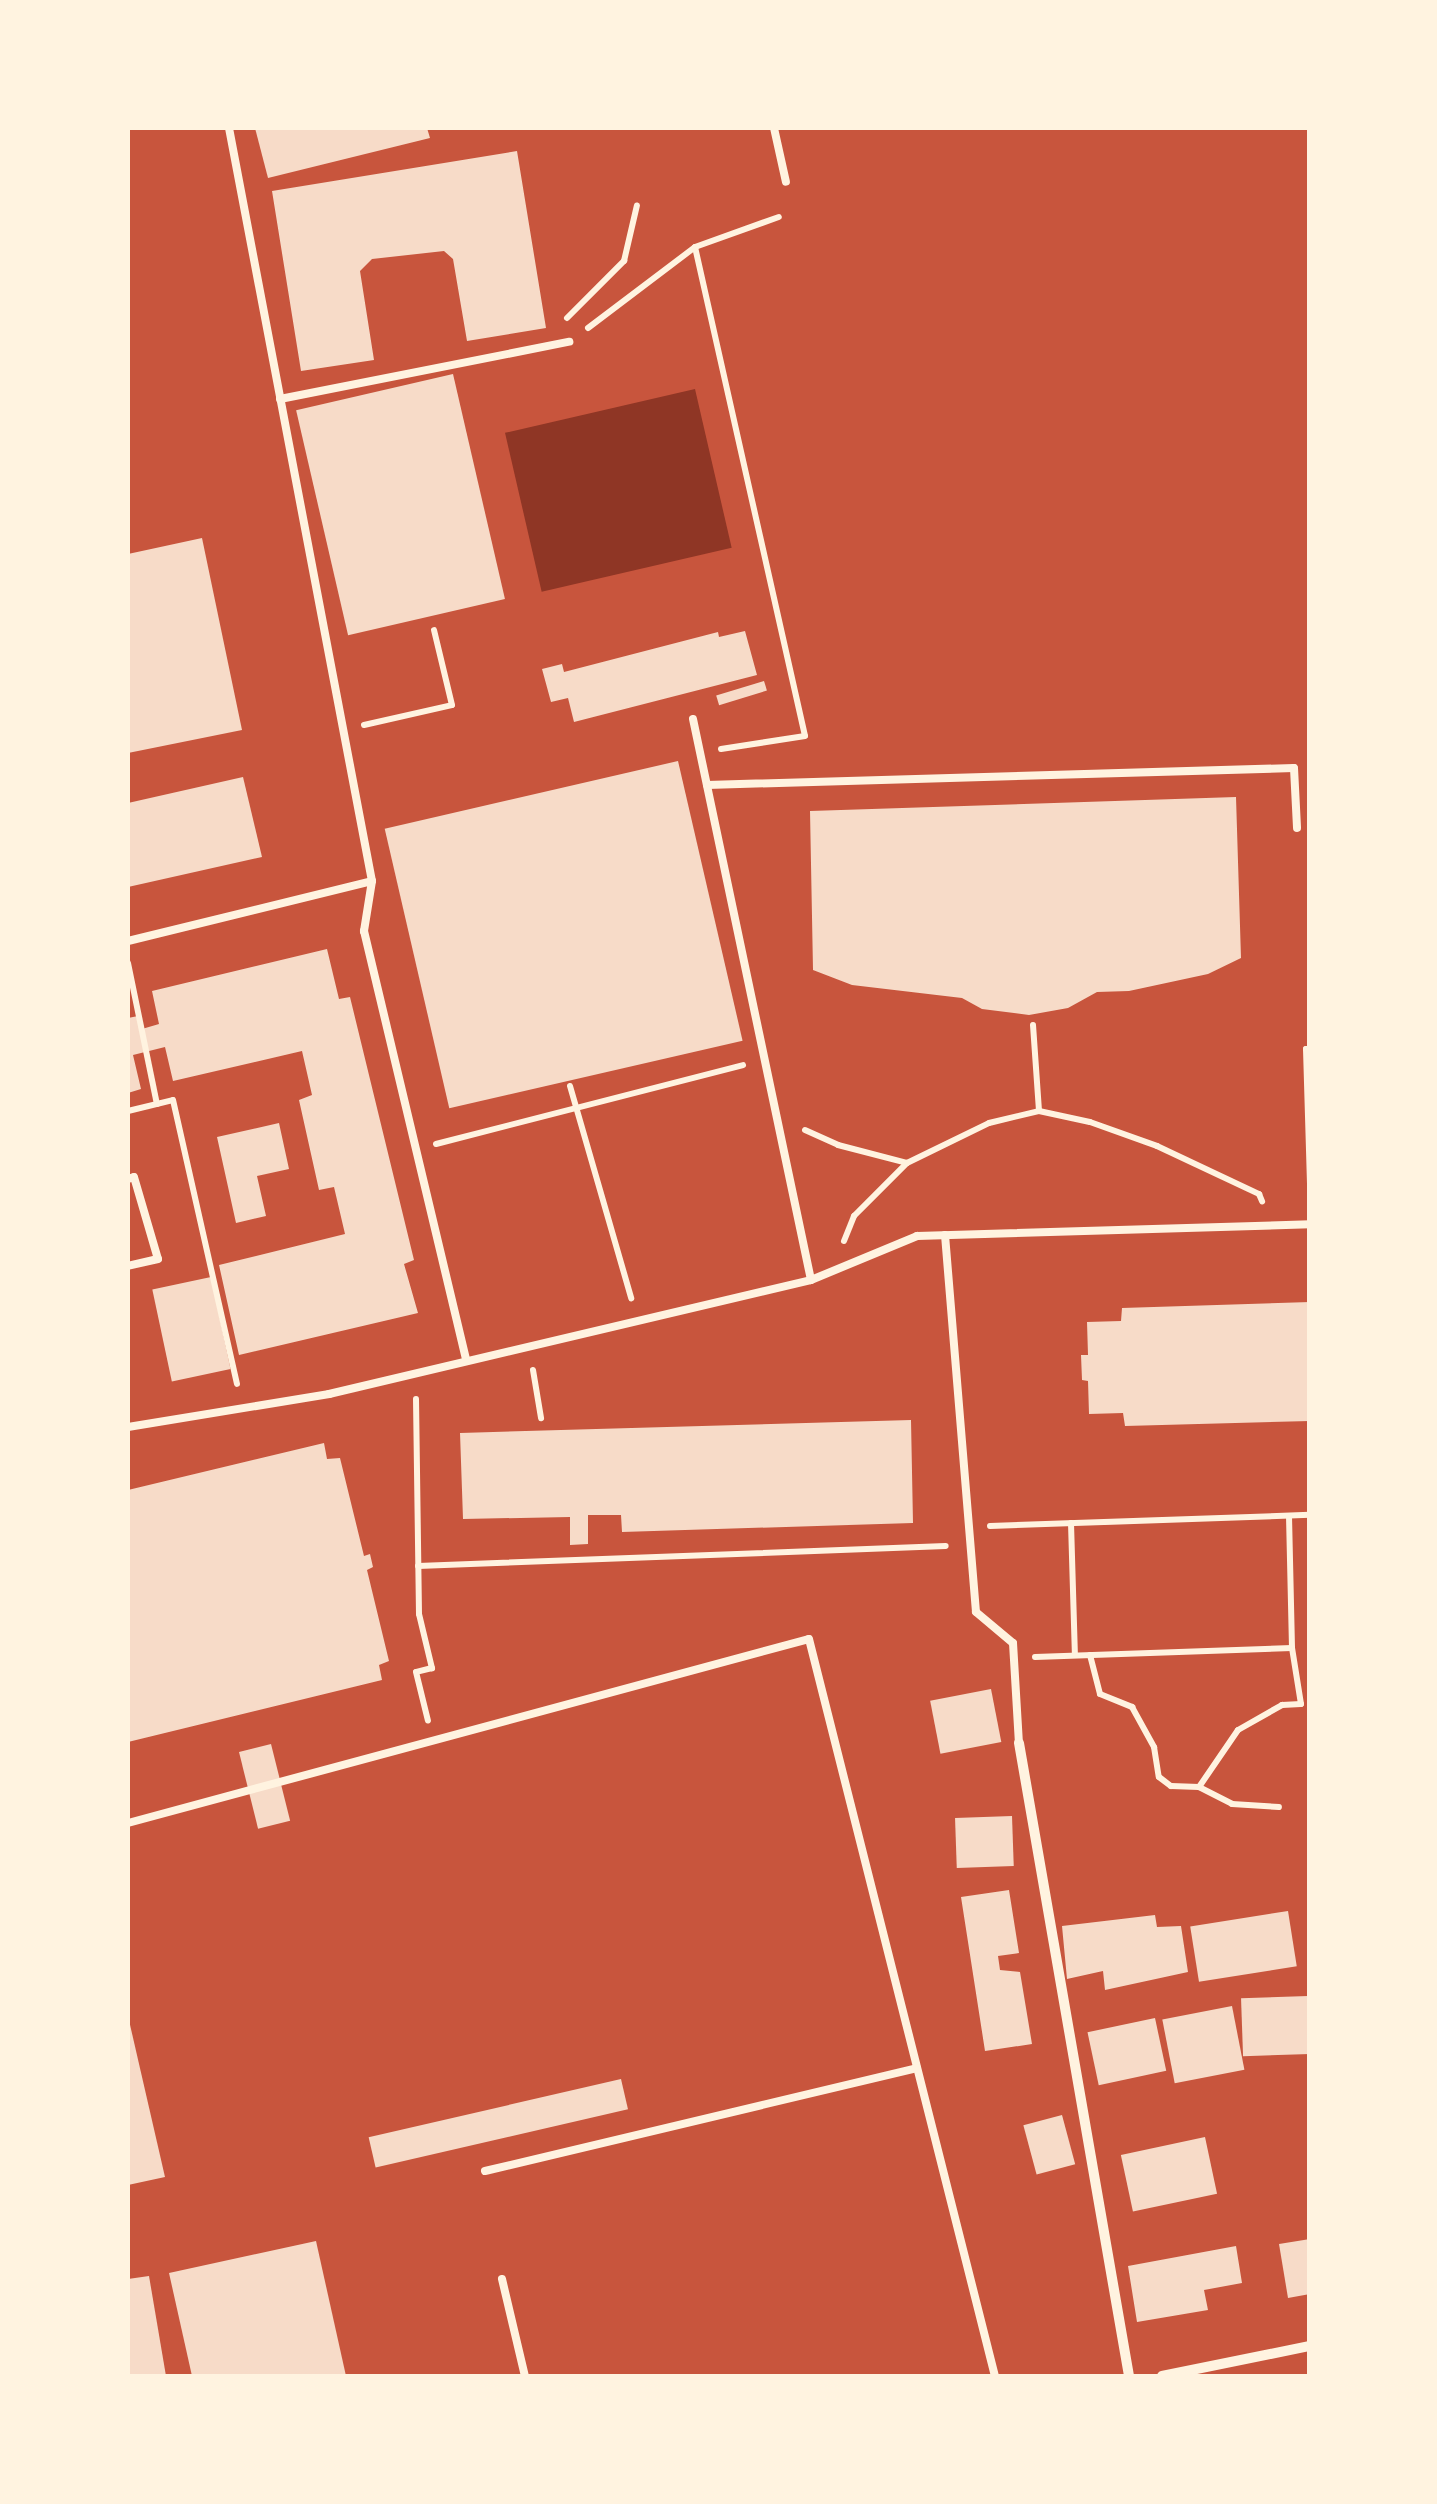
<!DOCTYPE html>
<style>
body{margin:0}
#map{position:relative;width:1437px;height:2504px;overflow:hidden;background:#c8553d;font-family:Lato,sans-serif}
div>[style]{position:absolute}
.water>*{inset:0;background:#8f3625;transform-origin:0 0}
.building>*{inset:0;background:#f7dbc8;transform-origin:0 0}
.path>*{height:6px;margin:-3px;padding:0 3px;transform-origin:3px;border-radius:3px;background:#fff3e0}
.service>*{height:8px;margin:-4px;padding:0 4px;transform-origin:4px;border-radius:4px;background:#fff3e0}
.minor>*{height:10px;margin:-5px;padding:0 5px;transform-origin:5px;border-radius:5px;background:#fff3e0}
span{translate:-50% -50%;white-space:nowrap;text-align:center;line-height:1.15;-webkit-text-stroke:9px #fff3e0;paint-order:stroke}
.frame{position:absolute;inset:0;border:130px solid #fff3e0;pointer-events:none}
</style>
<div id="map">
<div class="water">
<i style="left:695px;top:389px;width:163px;height:195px;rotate:77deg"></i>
</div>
<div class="building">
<i style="clip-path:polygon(255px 128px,427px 128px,430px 138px,268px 178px)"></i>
<i style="clip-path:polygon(517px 151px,546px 328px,467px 341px,453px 259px,444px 251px,372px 259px,360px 271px,374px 360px,301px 371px,272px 191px)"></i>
<i style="left:453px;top:374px;width:231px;height:161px;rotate:77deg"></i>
<i style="clip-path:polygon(202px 538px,242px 730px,128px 753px,128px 554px)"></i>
<i style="clip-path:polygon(745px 631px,757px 675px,574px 722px,568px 698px,551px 702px,542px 669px,562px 664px,564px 672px,718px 632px,719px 637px)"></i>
<i style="left:764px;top:681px;width:10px;height:50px;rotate:73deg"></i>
<i style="left:678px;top:761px;width:287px;height:301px;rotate:77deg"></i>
<i style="clip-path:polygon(243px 777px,262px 857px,128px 887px,128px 803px)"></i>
<i style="clip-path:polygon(1236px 797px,1241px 958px,1208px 974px,1129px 991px,1097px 992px,1068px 1008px,1029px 1015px,982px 1009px,962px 998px,852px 985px,813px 970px,810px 811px)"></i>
<i style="clip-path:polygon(327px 949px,339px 999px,350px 997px,414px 1260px,404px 1264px,418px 1313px,239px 1355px,219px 1265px,345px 1234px,334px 1187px,319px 1190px,299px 1100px,312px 1095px,302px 1051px,173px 1081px,165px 1047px,133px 1055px,141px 1089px,128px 1093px,128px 1018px,138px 1016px,142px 1029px,159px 1024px,152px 991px)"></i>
<i style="clip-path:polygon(279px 1123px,289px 1169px,257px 1176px,266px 1216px,236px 1223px,217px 1137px)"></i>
<i style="left:211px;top:1277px;width:94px;height:60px;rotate:78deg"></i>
<i style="clip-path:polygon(1310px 1302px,1310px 1421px,1125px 1426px,1123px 1413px,1089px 1414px,1088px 1381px,1082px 1380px,1081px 1355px,1088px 1355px,1087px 1322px,1121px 1321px,1122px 1308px)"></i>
<i style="clip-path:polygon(911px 1420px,913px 1523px,622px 1532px,621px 1515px,588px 1515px,588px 1544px,570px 1545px,570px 1517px,463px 1519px,460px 1433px)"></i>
<i style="clip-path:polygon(324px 1443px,327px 1459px,340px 1458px,364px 1556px,370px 1554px,373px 1567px,367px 1570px,389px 1661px,379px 1665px,382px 1680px,128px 1742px,128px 1490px)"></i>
<i style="left:991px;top:1689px;width:54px;height:62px;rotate:79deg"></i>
<i style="left:271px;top:1744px;width:79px;height:33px;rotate:76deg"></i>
<i style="left:1012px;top:1816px;width:50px;height:57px;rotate:88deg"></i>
<i style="clip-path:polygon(1009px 1890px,1019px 1953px,998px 1956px,1000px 1970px,1020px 1972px,1032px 2044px,985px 2051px,961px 1897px)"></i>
<i style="left:1288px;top:1911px;width:56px;height:99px;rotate:81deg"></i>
<i style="clip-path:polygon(1155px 1915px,1157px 1927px,1181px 1926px,1188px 1972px,1105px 1990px,1103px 1971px,1067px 1979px,1062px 1926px)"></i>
<i style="left:1308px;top:1996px;width:58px;height:67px;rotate:88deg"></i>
<i style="left:1232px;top:2006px;width:65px;height:71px;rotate:79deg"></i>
<i style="clip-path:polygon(128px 2016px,165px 2177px,128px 2185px)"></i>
<i style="left:1155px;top:2018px;width:54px;height:69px;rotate:78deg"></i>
<i style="left:621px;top:2079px;width:31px;height:259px;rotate:77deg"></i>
<i style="left:1062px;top:2115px;width:51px;height:40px;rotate:75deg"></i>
<i style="left:1205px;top:2137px;width:58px;height:86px;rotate:78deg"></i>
<i style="clip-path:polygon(1310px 2239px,1310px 2294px,1288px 2298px,1279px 2244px)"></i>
<i style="clip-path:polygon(316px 2241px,346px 2376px,192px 2376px,169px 2273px)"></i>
<i style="clip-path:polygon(1236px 2246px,1242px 2283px,1204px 2290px,1208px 2310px,1137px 2322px,1128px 2266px)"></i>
<i style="clip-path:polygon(149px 2276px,166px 2376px,128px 2376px,128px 2279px)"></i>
</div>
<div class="path">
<i style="left:695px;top:247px;width:501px;rotate:77.32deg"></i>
<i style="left:805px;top:736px;width:85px;rotate:171.2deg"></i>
<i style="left:567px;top:318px;width:81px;rotate:-45deg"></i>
<i style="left:624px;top:261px;width:57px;rotate:-76.9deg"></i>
<i style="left:588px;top:328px;width:134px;rotate:-37.1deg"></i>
<i style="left:695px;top:247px;width:89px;rotate:-19.7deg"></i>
<i style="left:364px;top:725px;width:90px;rotate:-12.8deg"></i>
<i style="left:452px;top:705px;width:77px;rotate:-103.5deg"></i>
<i style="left:128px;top:963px;width:144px;rotate:78.4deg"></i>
<i style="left:1033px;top:1025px;width:86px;rotate:86deg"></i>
<i style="left:1310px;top:1049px;width:4px;rotate:180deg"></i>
<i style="left:1306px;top:1049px;width:136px;rotate:88.3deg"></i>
<i style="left:570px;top:1086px;width:221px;rotate:73.9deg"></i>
<i style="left:128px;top:1111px;width:46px;rotate:-13.7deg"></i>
<i style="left:173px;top:1100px;width:291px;rotate:77.3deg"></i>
<i style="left:805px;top:1130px;width:36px;rotate:24deg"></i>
<i style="left:838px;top:1145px;width:71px;rotate:14.6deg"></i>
<i style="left:436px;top:1144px;width:317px;rotate:-14.4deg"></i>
<i style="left:844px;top:1241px;width:27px;rotate:-68deg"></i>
<i style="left:854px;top:1216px;width:75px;rotate:-45deg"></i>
<i style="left:907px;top:1163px;width:91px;rotate:-26deg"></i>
<i style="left:989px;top:1123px;width:51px;rotate:-13.5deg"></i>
<i style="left:1039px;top:1111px;width:52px;rotate:12.2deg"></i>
<i style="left:1090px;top:1122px;width:71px;rotate:19.7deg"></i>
<i style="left:1157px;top:1146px;width:113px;rotate:25.2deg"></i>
<i style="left:1259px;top:1194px;width:8px;rotate:67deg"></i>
<i style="left:533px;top:1370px;width:49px;rotate:80.5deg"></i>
<i style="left:416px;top:1399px;width:215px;rotate:89.2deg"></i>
<i style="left:419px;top:1614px;width:56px;rotate:76.5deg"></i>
<i style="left:432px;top:1668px;width:16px;rotate:166deg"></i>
<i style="left:416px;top:1672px;width:50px;rotate:76.2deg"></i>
<i style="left:1071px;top:1523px;width:132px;rotate:88.3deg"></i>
<i style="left:990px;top:1526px;width:320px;rotate:-2deg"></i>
<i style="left:418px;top:1566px;width:528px;rotate:-2.17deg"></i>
<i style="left:1090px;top:1655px;width:40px;rotate:75.6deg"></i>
<i style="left:1100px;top:1694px;width:35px;rotate:22deg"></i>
<i style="left:1132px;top:1707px;width:46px;rotate:61.2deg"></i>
<i style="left:1154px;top:1747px;width:30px;rotate:81deg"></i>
<i style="left:1159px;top:1777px;width:15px;rotate:37deg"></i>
<i style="left:1171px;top:1786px;width:28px;rotate:2deg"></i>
<i style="left:1199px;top:1787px;width:37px;rotate:27deg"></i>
<i style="left:1232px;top:1804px;width:47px;rotate:3.7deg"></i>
<i style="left:1035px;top:1657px;width:257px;rotate:-2deg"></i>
<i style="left:1292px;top:1648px;width:132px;rotate:-91.3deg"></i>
<i style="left:1199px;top:1787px;width:69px;rotate:-55.6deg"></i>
<i style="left:1238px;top:1730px;width:51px;rotate:-29.6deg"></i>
<i style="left:1282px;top:1705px;width:19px;rotate:-3deg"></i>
<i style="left:1301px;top:1704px;width:57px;rotate:-99.1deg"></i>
</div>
<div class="service">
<i style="left:229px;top:128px;width:766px;rotate:79.25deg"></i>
<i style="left:372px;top:881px;width:51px;rotate:99.1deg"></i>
<i style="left:364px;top:931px;width:441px;rotate:76.6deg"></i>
<i style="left:774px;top:128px;width:55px;rotate:77.5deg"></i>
<i style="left:280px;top:399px;width:295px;rotate:-11.2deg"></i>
<i style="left:693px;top:719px;width:573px;rotate:78.12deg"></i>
<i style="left:707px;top:785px;width:587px;rotate:-1.66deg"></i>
<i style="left:1294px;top:768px;width:60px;rotate:87.1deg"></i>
<i style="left:128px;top:941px;width:251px;rotate:-13.8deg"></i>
<i style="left:128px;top:1179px;width:6px;rotate:-18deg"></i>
<i style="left:134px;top:1177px;width:85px;rotate:73.7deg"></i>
<i style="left:158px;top:1259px;width:31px;rotate:167deg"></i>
<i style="left:945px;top:1235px;width:378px;rotate:85.3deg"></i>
<i style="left:976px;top:1612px;width:48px;rotate:40deg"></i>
<i style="left:1013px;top:1643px;width:100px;rotate:86.6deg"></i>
<i style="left:128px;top:1427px;width:204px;rotate:-9.3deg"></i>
<i style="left:329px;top:1394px;width:495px;rotate:-13.3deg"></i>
<i style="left:811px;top:1280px;width:115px;rotate:-22.5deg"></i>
<i style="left:917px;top:1236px;width:393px;rotate:-1.7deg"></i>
<i style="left:128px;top:1823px;width:705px;rotate:-15.12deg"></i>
<i style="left:809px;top:1639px;width:760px;rotate:75.84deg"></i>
<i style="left:485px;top:2171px;width:444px;rotate:-13.4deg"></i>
<i style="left:502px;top:2279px;width:100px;rotate:76.7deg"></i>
</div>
<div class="minor">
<i style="left:1019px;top:1743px;width:642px;rotate:80.14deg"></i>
<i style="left:1162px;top:2376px;width:151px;rotate:-11.5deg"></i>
</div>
<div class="frame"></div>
</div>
